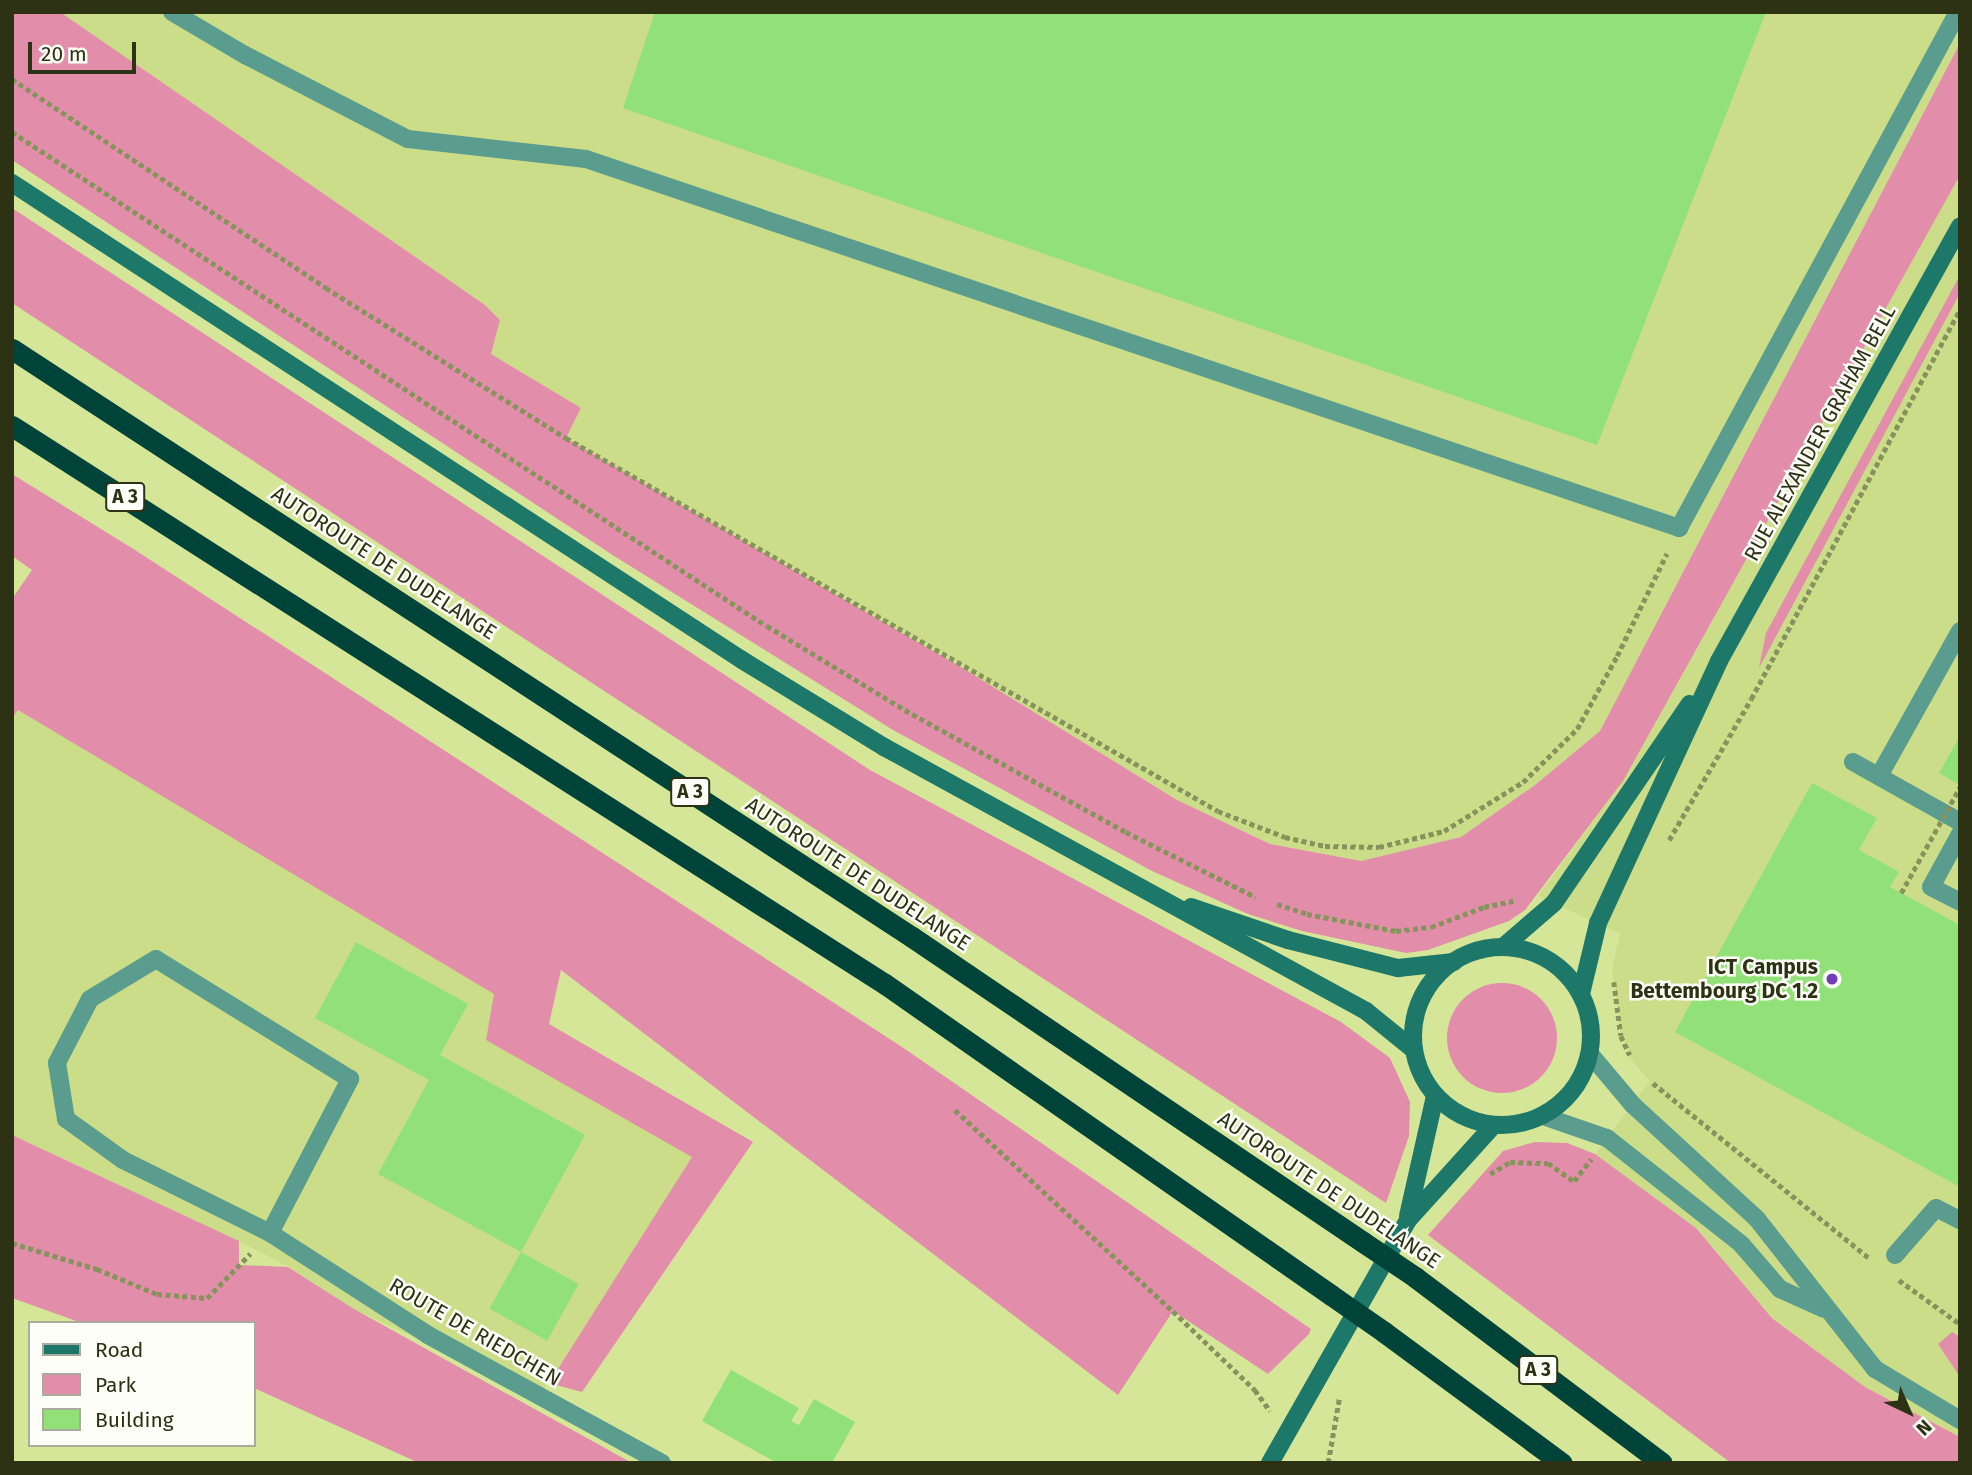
<!DOCTYPE html>
<style>
body{margin:0}
#map{position:relative;width:1972px;height:1475px;overflow:hidden;background:#d5e699;font-family:"Fira Sans",sans-serif}
div>[style]{position:absolute}
.built>*{inset:0;background:#cbdd89}
.green>*{inset:0;background:#e28daa}
.round{border-radius:50%}
.building>*{inset:0;background:#92e078;transform-origin:0 0}
.path>*{height:4.5px;margin-top:-2.25px;transform-origin:0;background:repeating-linear-gradient(90deg,#87935c 0 5px,transparent 0 8.5px)}
.service>*{height:18px;margin:-9px;padding:0 9px;transform-origin:9px;border-radius:9px;background:#5a9c8e}
.minor>*{height:18px;margin:-9px;padding:0 9px;transform-origin:9px;border-radius:9px;background:#5a9c8e}
.secondary>*{height:18px;margin:-9px;padding:0 9px;transform-origin:9px;border-radius:9px;background:#1d7869}
.secondary>.ring{margin:-9px;padding:0;box-sizing:content-box;background:none;border:18px solid #1d7869;border-radius:50%}
.motorway>*{height:21px;margin:-10.5px;padding:0 10.5px;transform-origin:10.5px;border-radius:10.5px;background:#004338}
.path-bridge>*{height:4.5px;margin-top:-2.25px;transform-origin:0;background:repeating-linear-gradient(90deg,#87935c 0 5px,transparent 0 8.5px)}
.motorway-bridge>*{height:21px;margin:-10.5px;padding:0 10.5px;transform-origin:10.5px;border-radius:10.5px;background:#004338}
.dots>*{width:19px;height:19px;translate:-50% -50%;box-sizing:border-box;border:4px solid #fcfef7;border-radius:50%}
span{translate:-50% -50%;white-space:nowrap;text-align:center;line-height:1.15;-webkit-text-stroke:5px #fcfef7;paint-order:stroke}
.shield-label span{padding:2px 5px;background:#fcfef7;border:2px solid;border-radius:5px;-webkit-text-stroke-width:0}
.shield-label{font-size:19px;color:#2c3213;font-weight:700}
.street-label{font-size:21px;color:#2c3213}
.poi-label{font-size:21px;color:#2c3213;font-weight:700}
.right{translate:-100% -50%;text-align:right}
.frame{position:absolute;inset:0;border:14px solid #2c3213;pointer-events:none}
.legend{position:absolute;left:28px;top:1321px;width:228px;height:126px;box-sizing:border-box;background:#fcfef7;border:2px solid #a9ac9c;margin:0;padding:9px 12px;list-style:none;font-size:21px;color:#2c3213}
.legend li{display:flex;align-items:center;gap:14px;height:35px}
.legend b{width:35px;border:2px solid #a9ac9c}
.north{position:absolute;left:1874px;top:1377px;width:70px;height:70px;-webkit-text-stroke:5px #fcfef7;paint-order:stroke;rotate:136deg;font-size:19px;font-weight:700;line-height:28px;text-align:center;color:#2c3213}
.north::after{content:'';display:block;margin:auto;width:24px;height:32px;background:#2c3213;clip-path:polygon(50% 0,100% 100%,50% 72%,0 100%)}
.scale{position:absolute;left:28px;top:42px;width:108px;height:32px;box-sizing:border-box;border:4px solid #2c3213;border-top:0;padding-left:9px;font-size:21px;line-height:24px;white-space:nowrap;color:#2c3213;-webkit-text-stroke:5px #fcfef7;paint-order:stroke}
</style>
<div id="map">
<div class="built">
<i style="clip-path:polygon(60px 12px,1960px 12px,1960px 42px,1600px 731px,1535px 785px,1461px 837px,1361px 861px,1270px 844px,1177px 800px,959px 666px,566px 438px,581px 408px,491px 354px,500px 320px,485px 305px)"></i>
<i style="clip-path:polygon(1960px 175px,1960px 1437px,1865px 1387px,1772px 1317px,1696px 1228px,1595px 1154px,1650px 1081px,1632px 1061px,1621px 1036px,1612px 969px,1620px 934px,1538px 896px,1623px 781px)"></i>
<i style="clip-path:polygon(18px 710px,495px 994px,486px 1040px,693px 1157px,540px 1396px,354px 1309px,289px 1267px,239px 1241px,12px 1135px,12px 718px)"></i>
</div>
<div class="green">
<i style="clip-path:polygon(12px 12px,60px 12px,485px 305px,500px 320px,491px 354px,581px 408px,566px 438px,959px 666px,1177px 800px,1270px 844px,1361px 861px,1461px 837px,1535px 785px,1600px 731px,1960px 43px,1960px 175px,1623px 781px,1525px 910px,1509px 921px,1428px 950px,1406px 953px,1302px 931px,1248px 914px,1152px 871px,893px 730px,611px 554px,12px 160px)"></i>
<i style="clip-path:polygon(12px 208px,870px 770px,1341px 1022px,1390px 1058px,1410px 1102px,1409px 1136px,1386px 1203px,12px 303px)"></i>
<i style="clip-path:polygon(1960px 275px,1960px 293px,1759px 668px,1766px 633px)"></i>
<i style="clip-path:polygon(12px 474px,135px 550px,902px 1047px,1311px 1329px,1309px 1334px,1268px 1374px,1173px 1311px,1118px 1395px,561px 970px,549px 1024px,753px 1142px,582px 1392px,549px 1383px,692px 1157px,486px 1040px,494px 994px,18px 710px,12px 718px,12px 599px,32px 570px,12px 556px)"></i>
<i class="round" style="left:1447px;top:983px;width:110px;height:110px"></i>
<i style="clip-path:polygon(12px 1135px,239px 1241px,239px 1265px,288px 1267px,354px 1309px,632px 1463px,419px 1463px,254px 1388px,254px 1323px,82px 1323px,12px 1298px)"></i>
<i style="clip-path:polygon(1535px 1142px,1567px 1143px,1595px 1154px,1696px 1228px,1772px 1318px,1865px 1387px,1960px 1437px,1960px 1463px,1731px 1463px,1428px 1235px,1503px 1151px)"></i>
<i style="clip-path:polygon(1952px 1332px,1960px 1337px,1960px 1377px,1938px 1344px)"></i>
</div>
<div class="building">
<i style="clip-path:polygon(655px 12px,1766px 12px,1597px 445px,623px 108px)"></i>
<i style="clip-path:polygon(1960px 736px,1960px 785px,1939px 773px)"></i>
<i style="clip-path:polygon(1812px 783px,1877px 818px,1859px 850px,1899px 872px,1890px 887px,1960px 925px,1960px 1187px,1675px 1032px)"></i>
<i style="clip-path:polygon(356px 942px,468px 1004px,440px 1055px,585px 1135px,521px 1252px,378px 1174px,429px 1080px,315px 1018px)"></i>
<i style="left:521px;top:1252px;width:66px;height:65px;rotate:29deg"></i>
<i style="clip-path:polygon(731px 1370px,799px 1408px,791px 1421px,799px 1425px,814px 1399px,855px 1422px,832px 1463px,777px 1463px,702px 1421px)"></i>
</div>
<div class="path">
<i style="left:12px;top:79px;width:377px;rotate:33.6deg"></i>
<i style="left:326px;top:288px;width:283px;rotate:32deg"></i>
<i style="left:566px;top:438px;width:751px;rotate:29.77deg"></i>
<i style="left:1218px;top:811px;width:72px;rotate:21.2deg"></i>
<i style="left:1285px;top:837px;width:41px;rotate:12.7deg"></i>
<i style="left:1325px;top:846px;width:54px;rotate:1.1deg"></i>
<i style="left:1379px;top:847px;width:67px;rotate:-13.8deg"></i>
<i style="left:1444px;top:831px;width:93px;rotate:-31.8deg"></i>
<i style="left:1523px;top:782px;width:76px;rotate:-44.5deg"></i>
<i style="left:1577px;top:729px;width:83px;rotate:-61.3deg"></i>
<i style="left:1617px;top:656px;width:114px;rotate:-64.1deg"></i>
<i style="left:12px;top:132px;width:902px;rotate:33.2deg"></i>
<i style="left:767px;top:626px;width:162px;rotate:31.3deg"></i>
<i style="left:905px;top:710px;width:252px;rotate:28.9deg"></i>
<i style="left:1126px;top:832px;width:145px;rotate:26.6deg"></i>
<i style="left:1669px;top:840px;width:163px;rotate:-59.8deg"></i>
<i style="left:1751px;top:699px;width:442px;rotate:-61.8deg"></i>
<i style="left:1277px;top:904px;width:32px;rotate:18deg"></i>
<i style="left:1307px;top:914px;width:91px;rotate:10.8deg"></i>
<i style="left:1396px;top:931px;width:35px;rotate:-7deg"></i>
<i style="left:1431px;top:927px;width:57px;rotate:-20.7deg"></i>
<i style="left:1484px;top:907px;width:30px;rotate:-12deg"></i>
<i style="left:1614px;top:982px;width:54px;rotate:82.6deg"></i>
<i style="left:1621px;top:1036px;width:21px;rotate:65deg"></i>
<i style="left:1653px;top:1083px;width:278px;rotate:39deg"></i>
<i style="left:955px;top:1110px;width:297px;rotate:42.7deg"></i>
<i style="left:1173px;top:1311px;width:114px;rotate:43.9deg"></i>
<i style="left:1255px;top:1390px;width:26px;rotate:54deg"></i>
<i style="left:1490px;top:1174px;width:23px;rotate:-31deg"></i>
<i style="left:1510px;top:1162px;width:38px;rotate:2deg"></i>
<i style="left:1548px;top:1163px;width:32px;rotate:35deg"></i>
<i style="left:1574px;top:1181px;width:28px;rotate:-52deg"></i>
<i style="left:12px;top:1243px;width:89px;rotate:17deg"></i>
<i style="left:97px;top:1269px;width:65px;rotate:22.6deg"></i>
<i style="left:157px;top:1294px;width:50px;rotate:4.6deg"></i>
<i style="left:207px;top:1298px;width:62px;rotate:-45.7deg"></i>
<i style="left:1899px;top:1280px;width:75px;rotate:35.8deg"></i>
<i style="left:1328px;top:1463px;width:65px;rotate:-80.2deg"></i>
</div>
<div class="service">
<i style="left:172px;top:12px;width:85px;rotate:30.5deg"></i>
<i style="left:245px;top:55px;width:183px;rotate:27.3deg"></i>
<i style="left:408px;top:139px;width:179px;rotate:6.4deg"></i>
<i style="left:586px;top:159px;width:1154px;rotate:18.65deg"></i>
<i style="left:1679px;top:528px;width:587px;rotate:-61.6deg"></i>
<i style="left:1853px;top:762px;width:123px;rotate:29.3deg"></i>
<i style="left:1879px;top:776px;width:166px;rotate:-60.8deg"></i>
<i style="left:1960px;top:834px;width:60px;rotate:118.7deg"></i>
<i style="left:1931px;top:887px;width:33px;rotate:27deg"></i>
<i style="left:270px;top:1233px;width:174px;rotate:-62.5deg"></i>
<i style="left:350px;top:1079px;width:228px;rotate:-148.3deg"></i>
<i style="left:156px;top:959px;width:77px;rotate:148.8deg"></i>
<i style="left:90px;top:999px;width:72px;rotate:117.3deg"></i>
<i style="left:57px;top:1063px;width:57px;rotate:80.9deg"></i>
<i style="left:66px;top:1119px;width:70px;rotate:35.7deg"></i>
<i style="left:123px;top:1160px;width:164px;rotate:26.4deg"></i>
<i style="left:270px;top:1233px;width:188px;rotate:32.8deg"></i>
<i style="left:428px;top:1335px;width:267px;rotate:28.7deg"></i>
<i style="left:1895px;top:1255px;width:62px;rotate:-48.9deg"></i>
<i style="left:1936px;top:1208px;width:27px;rotate:27deg"></i>
</div>
<div class="minor">
<i style="left:1590px;top:1054px;width:67px;rotate:49.9deg"></i>
<i style="left:1633px;top:1105px;width:168px;rotate:42.6deg"></i>
<i style="left:1757px;top:1219px;width:191px;rotate:51.8deg"></i>
<i style="left:1875px;top:1369px;width:99px;rotate:31deg"></i>
<i style="left:1543px;top:1116px;width:68px;rotate:19deg"></i>
<i style="left:1607px;top:1138px;width:171px;rotate:38.3deg"></i>
<i style="left:1741px;top:1244px;width:60px;rotate:49.1deg"></i>
<i style="left:1780px;top:1289px;width:48px;rotate:24.4deg"></i>
</div>
<div class="secondary">
<i style="left:12px;top:183px;width:872px;rotate:33.16deg"></i>
<i style="left:742px;top:660px;width:167px;rotate:31.5deg"></i>
<i style="left:884px;top:747px;width:550px;rotate:28.71deg"></i>
<i style="left:1366px;top:1011px;width:62px;rotate:39.1deg"></i>
<i style="left:1191px;top:907px;width:102px;rotate:18.8deg"></i>
<i style="left:1288px;top:940px;width:114px;rotate:14.3deg"></i>
<i style="left:1398px;top:968px;width:56px;rotate:-6.1deg"></i>
<i style="left:1503px;top:947px;width:67px;rotate:-40.8deg"></i>
<i style="left:1554px;top:903px;width:241px;rotate:-55.7deg"></i>
<i class="ring" style="left:1413px;top:947px;width:160px;height:160px"></i>
<i style="left:1581px;top:994px;width:73px;rotate:-76.5deg"></i>
<i style="left:1598px;top:923px;width:289px;rotate:-65.2deg"></i>
<i style="left:1719px;top:661px;width:497px;rotate:-61deg"></i>
<i style="left:1408px;top:1216px;width:123px;rotate:-77.3deg"></i>
<i style="left:1270px;top:1463px;width:279px;rotate:-60.4deg"></i>
<i style="left:1408px;top:1220px;width:127px;rotate:-47.9deg"></i>
</div>
<div class="motorway">
<i style="left:12px;top:349px;width:1075px;rotate:33.16deg"></i>
<i style="left:912px;top:937px;width:544px;rotate:34.07deg"></i>
<i style="left:12px;top:426px;width:1036px;rotate:32.59deg"></i>
<i style="left:885px;top:984px;width:544px;rotate:34.89deg"></i>
<i style="left:1415px;top:1277px;width:309px;rotate:37deg"></i>
<i style="left:1384px;top:1332px;width:221px;rotate:36.4deg"></i>
</div>
<div class="path-bridge">
<i style="left:1901px;top:893px;width:121px;rotate:-60.9deg"></i>
</div>
<div class="motorway-bridge">
<i style="left:1363px;top:1242px;width:63px;rotate:33.9deg"></i>
<i style="left:1331px;top:1295px;width:65px;rotate:34.9deg"></i>
</div>
<div class="dots">
<i style="left:1832px;top:979px;background:#703fb7"></i>
</div>
<div class="shield-label">
<span style="left:125px;top:497px">A 3</span>
<span style="left:690px;top:792px">A 3</span>
<span style="left:1538px;top:1370px">A 3</span>
</div>
<div class="street-label">
<span style="left:1820px;top:433px;rotate:-61deg">RUE ALEXANDER GRAHAM BELL</span>
<span style="left:384px;top:563px;rotate:33deg">AUTOROUTE DE DUDELANGE</span>
<span style="left:858px;top:874px;rotate:33deg">AUTOROUTE DE DUDELANGE</span>
<span style="left:1329px;top:1190px;rotate:34deg">AUTOROUTE DE DUDELANGE</span>
<span style="left:475px;top:1332px;rotate:30deg">ROUTE DE RIEDCHEN</span>
</div>
<div class="poi-label">
<span class="right" style="left:1818px;top:979px">ICT Campus<br>Bettembourg DC 1.2</span>
</div>
<div class="frame"></div>
<ul class="legend">
<li><b style="height:9px;background:#1d7869"></b>Road</li>
<li><b style="height:19px;background:#e28daa"></b>Park</li>
<li><b style="height:19px;background:#92e078"></b>Building</li>
</ul>
<div class="north">N</div>
<div class="scale">20 m</div>
</div>
